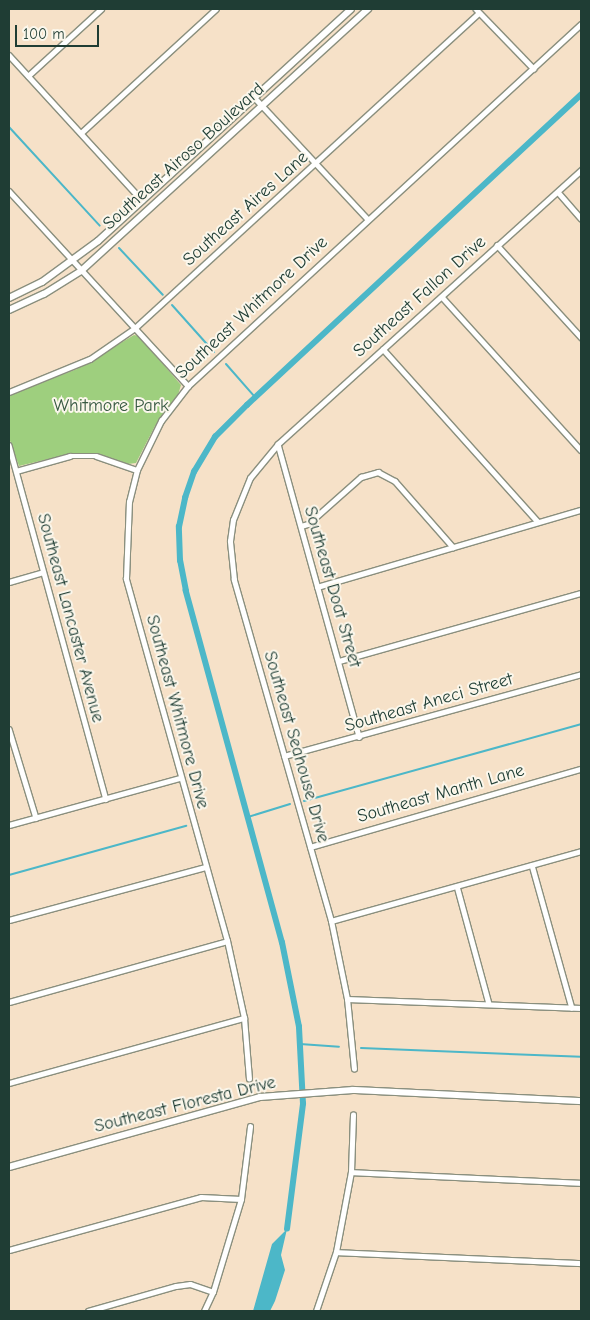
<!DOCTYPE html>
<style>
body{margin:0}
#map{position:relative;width:590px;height:1320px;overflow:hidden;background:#f6e1c8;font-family:"Comic Neue",sans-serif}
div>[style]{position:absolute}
.green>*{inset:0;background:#9ecf7e}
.water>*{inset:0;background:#4cb7c8}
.stream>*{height:2px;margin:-1px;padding:0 1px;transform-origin:1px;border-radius:1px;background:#4cb7c8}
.canal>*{height:5.5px;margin:-2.75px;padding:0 2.75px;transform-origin:2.75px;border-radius:2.75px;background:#4cb7c8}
.roads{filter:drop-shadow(1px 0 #8a8f7e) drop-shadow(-1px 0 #8a8f7e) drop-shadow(0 1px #8a8f7e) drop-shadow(0 -1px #8a8f7e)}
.street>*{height:4.5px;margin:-2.25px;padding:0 2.25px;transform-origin:2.25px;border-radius:2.25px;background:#fff}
.secondary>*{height:6px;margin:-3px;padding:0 3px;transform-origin:3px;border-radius:3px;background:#fff}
span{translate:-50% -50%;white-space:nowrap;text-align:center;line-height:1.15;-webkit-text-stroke:4px #fbf7ec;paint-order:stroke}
.street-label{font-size:18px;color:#1f3d34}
.park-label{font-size:18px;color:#385a43}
.frame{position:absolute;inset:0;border:10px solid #1f3d34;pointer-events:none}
.scale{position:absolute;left:15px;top:25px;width:84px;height:22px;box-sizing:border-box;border:2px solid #1f3d34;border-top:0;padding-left:6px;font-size:15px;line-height:18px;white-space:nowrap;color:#1f3d34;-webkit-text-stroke:4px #fbf7ec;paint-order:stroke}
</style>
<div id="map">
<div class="green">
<i style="clip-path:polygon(134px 335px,139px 336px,181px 385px,178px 395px,155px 426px,136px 463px,128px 464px,93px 453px,74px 453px,19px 466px,9px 438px,9px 395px,77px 369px)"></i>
</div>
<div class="water">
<i style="clip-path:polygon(287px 1229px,281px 1255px,285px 1270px,275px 1301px,270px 1311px,253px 1311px,272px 1244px)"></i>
</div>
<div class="stream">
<i style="left:9px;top:127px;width:134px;rotate:47.4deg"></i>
<i style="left:119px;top:248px;width:64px;rotate:46.9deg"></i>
<i style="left:172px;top:305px;width:63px;rotate:48.2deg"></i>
<i style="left:226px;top:364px;width:44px;rotate:48.7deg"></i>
<i style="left:304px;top:801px;width:288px;rotate:-15.5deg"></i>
<i style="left:248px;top:817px;width:44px;rotate:-17.2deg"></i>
<i style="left:9px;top:875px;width:184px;rotate:-15.5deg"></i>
<i style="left:300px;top:1044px;width:39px;rotate:4deg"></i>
<i style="left:361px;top:1048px;width:220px;rotate:2.3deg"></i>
</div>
<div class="canal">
<i style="left:287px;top:1229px;width:126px;rotate:-82.7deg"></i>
<i style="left:303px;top:1104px;width:77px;rotate:-93deg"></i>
<i style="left:299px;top:1027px;width:86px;rotate:-101.4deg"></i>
<i style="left:282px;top:943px;width:365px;rotate:-105.3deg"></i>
<i style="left:186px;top:591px;width:31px;rotate:-101deg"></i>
<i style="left:180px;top:561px;width:34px;rotate:-92deg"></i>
<i style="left:179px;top:527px;width:30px;rotate:-78deg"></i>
<i style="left:185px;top:498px;width:28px;rotate:-71deg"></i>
<i style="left:194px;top:472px;width:41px;rotate:-59deg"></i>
<i style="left:215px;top:437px;width:45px;rotate:-45deg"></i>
<i style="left:247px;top:405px;width:456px;rotate:-42.9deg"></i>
</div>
<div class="roads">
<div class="street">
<i style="left:476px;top:9px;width:83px;rotate:46deg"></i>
<i style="left:9px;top:55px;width:197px;rotate:47.5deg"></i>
<i style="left:28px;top:76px;width:99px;rotate:-42.5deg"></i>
<i style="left:254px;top:97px;width:166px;rotate:47deg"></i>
<i style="left:81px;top:133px;width:183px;rotate:-42.6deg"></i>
<i style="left:9px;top:191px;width:265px;rotate:47.4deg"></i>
<i style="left:558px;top:192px;width:35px;rotate:49deg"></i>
<i style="left:497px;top:245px;width:125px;rotate:47.6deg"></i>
<i style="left:443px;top:298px;width:205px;rotate:47.8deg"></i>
<i style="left:383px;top:349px;width:232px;rotate:48.1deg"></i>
<i style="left:9px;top:392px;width:87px;rotate:-22.2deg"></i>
<i style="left:90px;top:359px;width:55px;rotate:-34.6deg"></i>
<i style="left:135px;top:328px;width:466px;rotate:-42.5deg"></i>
<i style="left:278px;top:444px;width:304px;rotate:74.5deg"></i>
<i style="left:9px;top:445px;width:367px;rotate:74.7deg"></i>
<i style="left:16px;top:471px;width:56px;rotate:-15.5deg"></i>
<i style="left:70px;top:456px;width:26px"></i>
<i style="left:96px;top:456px;width:43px;rotate:18.9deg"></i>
<i style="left:301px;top:526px;width:7px;rotate:-16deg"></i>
<i style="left:308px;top:524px;width:71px;rotate:-41.6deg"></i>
<i style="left:361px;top:477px;width:18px;rotate:-16deg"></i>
<i style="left:378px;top:472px;width:19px;rotate:28deg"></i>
<i style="left:395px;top:481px;width:88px;rotate:48.7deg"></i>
<i style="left:9px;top:582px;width:35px;rotate:-16deg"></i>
<i style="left:317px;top:587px;width:275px;rotate:-16.3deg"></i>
<i style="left:339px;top:661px;width:251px;rotate:-15.7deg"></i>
<i style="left:9px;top:729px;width:93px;rotate:73.1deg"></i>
<i style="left:284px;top:756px;width:308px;rotate:-15.4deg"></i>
<i style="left:9px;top:825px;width:177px;rotate:-15.4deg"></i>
<i style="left:310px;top:847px;width:282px;rotate:-16.1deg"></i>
<i style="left:532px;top:865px;width:148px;rotate:74.4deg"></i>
<i style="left:457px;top:886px;width:122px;rotate:74.8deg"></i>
<i style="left:9px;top:920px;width:204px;rotate:-15.1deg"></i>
<i style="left:331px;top:921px;width:260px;rotate:-15.6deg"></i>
<i style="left:347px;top:999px;width:234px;rotate:2.2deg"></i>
<i style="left:9px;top:1002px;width:226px;rotate:-15.6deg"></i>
<i style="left:354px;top:1069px;width:70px;rotate:-95.7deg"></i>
<i style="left:347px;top:999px;width:80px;rotate:-101.6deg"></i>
<i style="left:331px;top:921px;width:355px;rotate:-105.9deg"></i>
<i style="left:234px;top:580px;width:39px;rotate:-96deg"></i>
<i style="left:230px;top:541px;width:21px;rotate:-82deg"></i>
<i style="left:233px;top:520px;width:45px;rotate:-68deg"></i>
<i style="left:250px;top:478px;width:44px;rotate:-50.5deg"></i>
<i style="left:278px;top:444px;width:409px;rotate:-42.1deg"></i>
<i style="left:249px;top:1079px;width:61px;rotate:-94.7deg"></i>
<i style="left:244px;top:1018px;width:79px;rotate:-102.4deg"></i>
<i style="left:227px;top:941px;width:376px;rotate:-105.6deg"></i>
<i style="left:126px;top:579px;width:77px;rotate:-87.8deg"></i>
<i style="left:129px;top:502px;width:33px;rotate:-76deg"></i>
<i style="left:137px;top:470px;width:55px;rotate:-63.9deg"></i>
<i style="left:161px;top:421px;width:44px;rotate:-52.4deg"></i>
<i style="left:188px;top:386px;width:534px;rotate:-42.65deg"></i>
<i style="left:9px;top:1083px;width:244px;rotate:-15.5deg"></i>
<i style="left:351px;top:1172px;width:230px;rotate:2.7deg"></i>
<i style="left:9px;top:1250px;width:199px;rotate:-15.4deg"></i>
<i style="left:201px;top:1197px;width:40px;rotate:2.9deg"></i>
<i style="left:336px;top:1252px;width:245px;rotate:2.6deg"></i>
<i style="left:88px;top:1311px;width:91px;rotate:-15.9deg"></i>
<i style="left:176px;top:1286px;width:14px;rotate:-8deg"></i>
<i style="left:190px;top:1284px;width:24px;rotate:19deg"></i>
<i style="left:204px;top:1311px;width:21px;rotate:-65deg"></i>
<i style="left:213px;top:1292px;width:97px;rotate:-73.2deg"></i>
<i style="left:241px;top:1199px;width:73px;rotate:-82.9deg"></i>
<i style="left:316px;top:1311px;width:62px;rotate:-71.3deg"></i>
<i style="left:336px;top:1252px;width:81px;rotate:-79.4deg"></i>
<i style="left:351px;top:1172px;width:57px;rotate:-88deg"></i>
</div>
<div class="secondary">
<i style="left:9px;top:298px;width:37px;rotate:-26deg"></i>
<i style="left:42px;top:282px;width:69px;rotate:-36.2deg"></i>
<i style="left:98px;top:241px;width:343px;rotate:-42.5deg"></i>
<i style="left:9px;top:310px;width:38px;rotate:-25deg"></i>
<i style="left:44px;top:294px;width:44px;rotate:-31.9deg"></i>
<i style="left:81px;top:271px;width:389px;rotate:-42.4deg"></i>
<i style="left:9px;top:1167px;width:261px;rotate:-15.6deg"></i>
<i style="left:260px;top:1097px;width:93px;rotate:-4.3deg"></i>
<i style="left:353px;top:1090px;width:228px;rotate:2.8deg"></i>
</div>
</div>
<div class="street-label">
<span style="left:184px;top:157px;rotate:-42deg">Southeast Airoso Boulevard</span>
<span style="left:246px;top:209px;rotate:-42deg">Southeast Aires Lane</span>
<span style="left:420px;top:297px;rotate:-42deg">Southeast Fallon Drive</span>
<span style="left:252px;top:308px;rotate:-43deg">Southeast Whitmore Drive</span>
<span style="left:332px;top:587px;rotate:74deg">Southeast Doat Street</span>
<span style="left:70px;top:618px;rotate:75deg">Southeast Lancaster Avenue</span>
<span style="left:429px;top:703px;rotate:-16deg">Southeast Aneci Street</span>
<span style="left:177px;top:712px;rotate:75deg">Southeast Whitmore Drive</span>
<span style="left:296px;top:747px;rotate:74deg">Southeast Seahouse Drive</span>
<span style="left:441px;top:794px;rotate:-16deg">Southeast Manth Lane</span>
<span style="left:185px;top:1105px;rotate:-14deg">Southeast Floresta Drive</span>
</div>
<div class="park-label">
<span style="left:111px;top:406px">Whitmore Park</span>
</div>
<div class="frame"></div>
<div class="scale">100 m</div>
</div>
